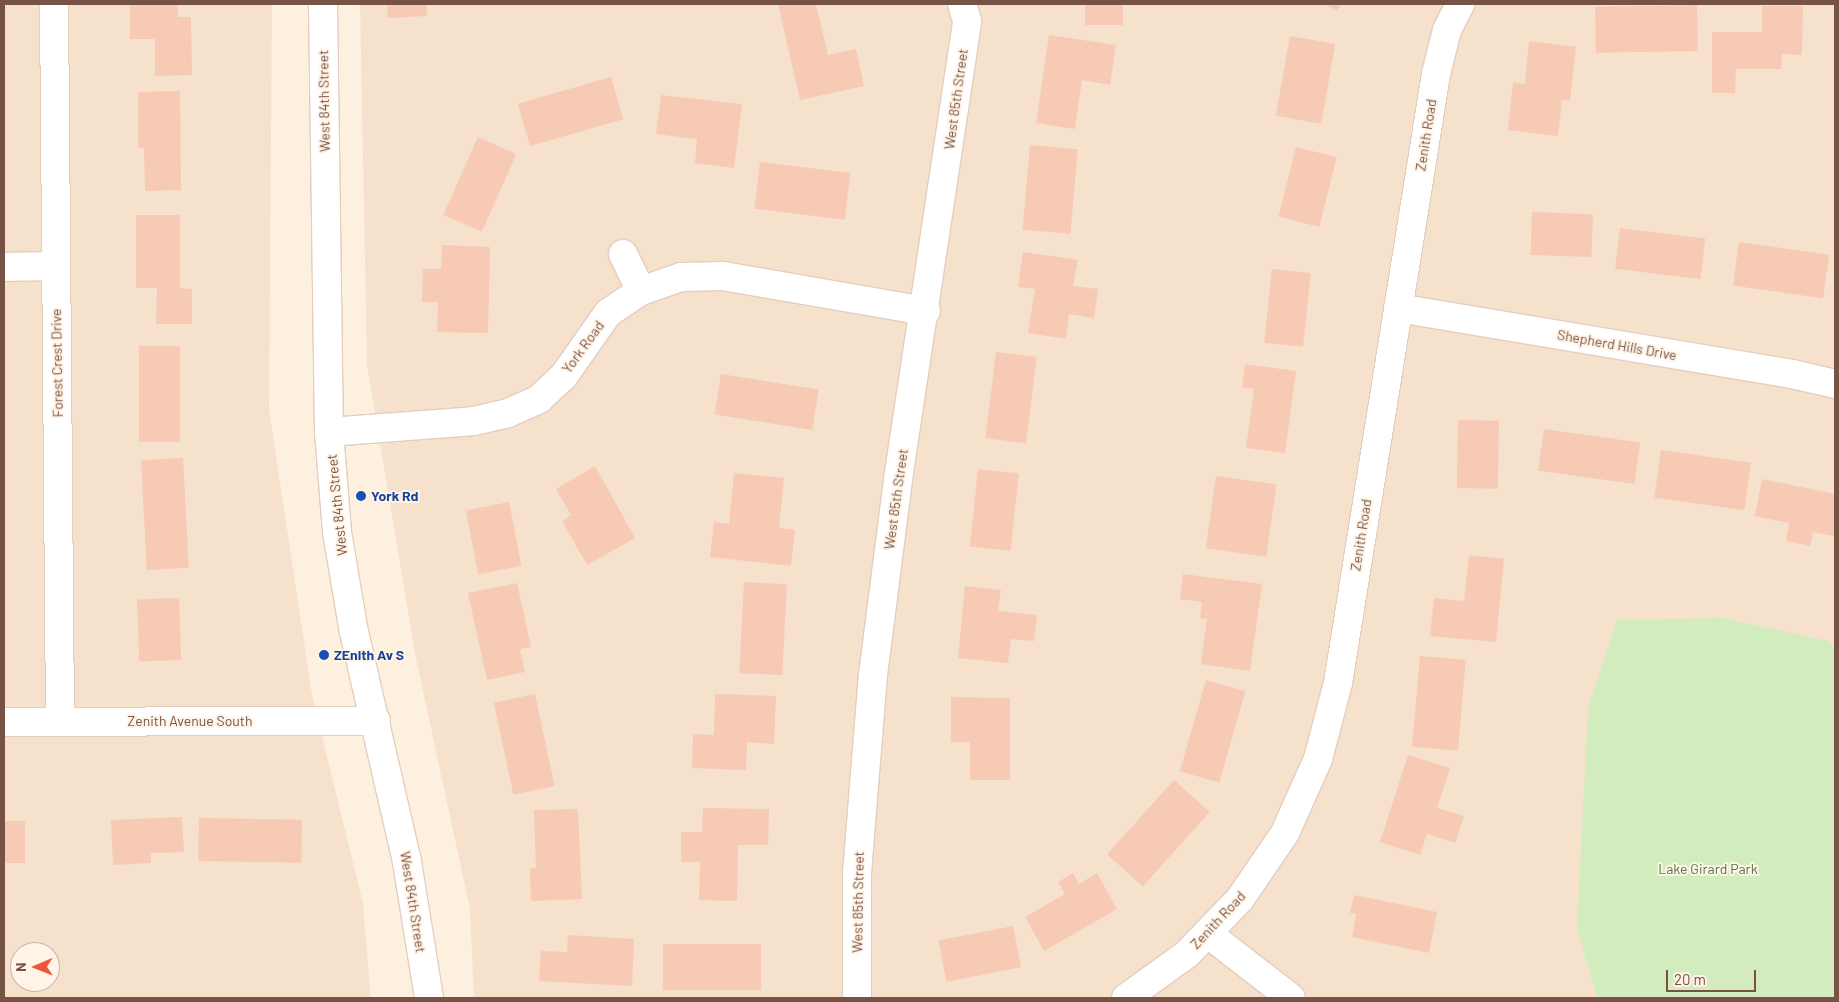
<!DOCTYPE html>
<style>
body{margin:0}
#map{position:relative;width:1839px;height:1002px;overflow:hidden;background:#fef0df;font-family:Barlow,sans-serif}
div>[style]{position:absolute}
.residential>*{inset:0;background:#f6e1cd}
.green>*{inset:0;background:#d3ecbd}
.building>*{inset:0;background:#f6cab5;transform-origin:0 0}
.roads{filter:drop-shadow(1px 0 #e5cdbe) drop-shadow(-1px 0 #e5cdbe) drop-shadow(0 1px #e5cdbe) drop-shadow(0 -1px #e5cdbe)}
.minor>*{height:28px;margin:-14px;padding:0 14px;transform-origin:14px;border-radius:14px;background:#fff}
.tertiary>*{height:28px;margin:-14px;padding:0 14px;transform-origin:14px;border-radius:14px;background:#fff}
.dots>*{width:14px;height:14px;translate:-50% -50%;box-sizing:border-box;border:2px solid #fff4e7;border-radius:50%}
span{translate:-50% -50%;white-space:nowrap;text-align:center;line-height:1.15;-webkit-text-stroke:4px #fff4e7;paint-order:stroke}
.street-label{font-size:14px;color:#765345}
.transit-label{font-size:14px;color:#164399;font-weight:700}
.left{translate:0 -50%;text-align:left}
.park-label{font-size:14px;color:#50773a}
.frame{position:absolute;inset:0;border:5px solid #765345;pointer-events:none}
.north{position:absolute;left:10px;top:942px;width:50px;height:50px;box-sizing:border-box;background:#fff4e7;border:1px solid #c8b4a6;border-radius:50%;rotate:269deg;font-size:14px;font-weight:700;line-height:20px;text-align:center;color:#765345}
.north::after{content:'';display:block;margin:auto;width:18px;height:22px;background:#f2563a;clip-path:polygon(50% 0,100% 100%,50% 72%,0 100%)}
.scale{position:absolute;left:1666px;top:970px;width:90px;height:22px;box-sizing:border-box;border:2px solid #765345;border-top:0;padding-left:6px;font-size:15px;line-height:18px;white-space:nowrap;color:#765345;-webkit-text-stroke:4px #fff4e7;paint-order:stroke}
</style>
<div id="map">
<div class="residential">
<i style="clip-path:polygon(evenodd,4px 4px,272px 4px,269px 409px,312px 695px,363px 903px,371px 998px,4px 998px,4px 4px,20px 952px,50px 952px,50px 982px,20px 982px,20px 952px)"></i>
<i style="clip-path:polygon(360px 4px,1835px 4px,1835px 649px,1828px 641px,1577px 929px,1597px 998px,474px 998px,470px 909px,415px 654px,367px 365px)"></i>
</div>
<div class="green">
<i style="clip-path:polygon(1723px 618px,1828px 641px,1835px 649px,1835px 998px,1597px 998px,1577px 929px,1588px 708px,1617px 620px)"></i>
</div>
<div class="building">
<i style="clip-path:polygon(130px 4px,178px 4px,178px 17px,191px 17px,192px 75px,155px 76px,155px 39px,130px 39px)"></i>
<i style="clip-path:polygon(387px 4px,426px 4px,427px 16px,388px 18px)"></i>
<i style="clip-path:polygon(778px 4px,816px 4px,828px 55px,856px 49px,864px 86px,800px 100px)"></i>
<i style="left:1085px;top:4px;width:38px;height:21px"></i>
<i style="clip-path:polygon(1324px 4px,1341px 4px,1337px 11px)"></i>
<i style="left:1697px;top:5px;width:46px;height:102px;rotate:89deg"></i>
<i style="clip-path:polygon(1762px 6px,1803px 6px,1802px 55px,1782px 54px,1781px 69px,1736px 69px,1735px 93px,1712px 93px,1712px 32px,1762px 32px)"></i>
<i style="clip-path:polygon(1049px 35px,1116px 45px,1110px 85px,1082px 80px,1075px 129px,1036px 123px)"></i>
<i style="left:1290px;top:36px;width:46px;height:81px;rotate:10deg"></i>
<i style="clip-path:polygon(1529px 41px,1576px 47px,1570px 101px,1562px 100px,1558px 136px,1508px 130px,1513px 82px,1525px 84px)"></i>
<i style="left:611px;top:77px;width:44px;height:97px;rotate:74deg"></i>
<i style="clip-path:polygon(180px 91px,181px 190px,145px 191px,144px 148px,138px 148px,138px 92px)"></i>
<i style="clip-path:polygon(661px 95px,742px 104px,734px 168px,695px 163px,697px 139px,656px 134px)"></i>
<i style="left:478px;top:137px;width:42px;height:85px;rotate:24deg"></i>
<i style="left:1030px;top:145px;width:48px;height:85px;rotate:5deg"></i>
<i style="left:1296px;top:147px;width:42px;height:72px;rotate:14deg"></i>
<i style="left:760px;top:162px;width:91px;height:47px;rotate:7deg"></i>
<i style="left:1532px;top:212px;width:61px;height:43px;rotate:2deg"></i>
<i style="clip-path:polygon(136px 215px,180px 215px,180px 288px,192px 289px,192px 324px,156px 324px,157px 288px,136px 288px)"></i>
<i style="left:1620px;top:228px;width:86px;height:41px;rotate:7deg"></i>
<i style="left:1739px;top:242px;width:91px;height:44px;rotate:8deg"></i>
<i style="clip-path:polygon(442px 245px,490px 247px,488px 333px,437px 332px,438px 302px,422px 302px,423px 269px,441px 269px)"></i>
<i style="clip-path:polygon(1023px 252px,1078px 260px,1073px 286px,1098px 289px,1094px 318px,1069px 314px,1066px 339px,1028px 333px,1035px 289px,1018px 287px)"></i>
<i style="left:1272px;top:269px;width:39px;height:74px;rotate:6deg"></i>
<i style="left:139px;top:346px;width:41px;height:96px"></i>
<i style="left:996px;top:352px;width:41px;height:87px;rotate:7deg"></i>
<i style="clip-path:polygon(1245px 364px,1296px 371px,1285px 453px,1246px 448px,1254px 389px,1242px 387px)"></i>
<i style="left:721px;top:374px;width:99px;height:41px;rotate:9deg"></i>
<i style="left:1458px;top:420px;width:41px;height:68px;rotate:1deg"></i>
<i style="left:1544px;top:429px;width:97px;height:42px;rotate:8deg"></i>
<i style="left:1661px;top:450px;width:91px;height:48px;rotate:8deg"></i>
<i style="left:183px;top:458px;width:110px;height:42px;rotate:87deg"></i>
<i style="clip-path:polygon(595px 466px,635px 538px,587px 565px,562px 521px,571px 515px,556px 489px)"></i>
<i style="left:978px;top:469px;width:41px;height:78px;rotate:6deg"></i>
<i style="clip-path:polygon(734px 473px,784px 478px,779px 528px,795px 530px,791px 566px,710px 557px,714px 522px,729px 524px)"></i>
<i style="left:1216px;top:476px;width:61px;height:73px;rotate:8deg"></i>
<i style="clip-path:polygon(1762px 479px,1835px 494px,1835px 536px,1813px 532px,1810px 546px,1786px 541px,1789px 523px,1755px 516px)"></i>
<i style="left:509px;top:502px;width:65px;height:44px;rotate:79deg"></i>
<i style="clip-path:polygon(1469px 555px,1504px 559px,1496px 642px,1430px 636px,1434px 598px,1464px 601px)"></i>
<i style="clip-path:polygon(1183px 574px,1262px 584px,1250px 671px,1201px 664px,1207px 619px,1200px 618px,1202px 602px,1180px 599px)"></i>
<i style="left:744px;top:582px;width:43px;height:91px;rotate:3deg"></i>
<i style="clip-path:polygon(517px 583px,531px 647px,520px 649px,525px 672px,487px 680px,468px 593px)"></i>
<i style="clip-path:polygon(965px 586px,1001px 590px,998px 611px,1037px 615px,1034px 641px,1011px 639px,1008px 663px,958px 658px)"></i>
<i style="left:179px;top:598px;width:62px;height:42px;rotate:88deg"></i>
<i style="left:1420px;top:656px;width:46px;height:91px;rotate:5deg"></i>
<i style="left:1206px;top:680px;width:41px;height:95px;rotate:16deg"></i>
<i style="left:535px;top:694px;width:94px;height:42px;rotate:78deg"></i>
<i style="clip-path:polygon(715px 694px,776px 696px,774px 744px,747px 742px,746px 770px,692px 768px,693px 734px,714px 735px)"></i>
<i style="clip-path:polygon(951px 697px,1010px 698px,1010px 780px,970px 780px,970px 742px,951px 742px)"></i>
<i style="clip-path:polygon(1408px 755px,1450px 768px,1437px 808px,1464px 816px,1455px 843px,1427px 834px,1420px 855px,1380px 842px)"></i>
<i style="left:1174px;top:780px;width:48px;height:100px;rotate:42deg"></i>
<i style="clip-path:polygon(703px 808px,769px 809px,768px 845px,738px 845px,737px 901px,699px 900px,700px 862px,681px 862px,681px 832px,702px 832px)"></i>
<i style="clip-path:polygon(578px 809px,582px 899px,531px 901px,530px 868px,536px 868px,534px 810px)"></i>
<i style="clip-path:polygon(182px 817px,184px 852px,151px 853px,151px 863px,113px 865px,111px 820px)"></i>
<i style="left:199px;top:818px;width:103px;height:43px;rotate:1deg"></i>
<i style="left:4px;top:821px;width:21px;height:42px"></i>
<i style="clip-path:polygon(1073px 873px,1079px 884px,1097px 873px,1117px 909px,1044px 951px,1025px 917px,1065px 894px,1058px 882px)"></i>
<i style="clip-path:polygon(1354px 895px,1437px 912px,1429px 953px,1352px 937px,1356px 914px,1350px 913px)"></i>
<i style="left:1013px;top:926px;width:42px;height:76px;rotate:79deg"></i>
<i style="clip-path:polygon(568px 935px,634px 939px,632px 986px,539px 981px,541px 951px,567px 952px)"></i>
<i style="left:663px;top:944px;width:98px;height:46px"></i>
</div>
<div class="roads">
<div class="minor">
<i style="left:54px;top:4px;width:717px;rotate:89.52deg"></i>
<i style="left:623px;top:254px;width:41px;rotate:64.1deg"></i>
<i style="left:4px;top:267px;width:52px;rotate:-1.1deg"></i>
<i style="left:1398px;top:308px;width:399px;rotate:9.5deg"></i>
<i style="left:1792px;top:374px;width:44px;rotate:13.1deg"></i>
<i style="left:329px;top:432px;width:145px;rotate:-4.3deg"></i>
<i style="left:474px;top:421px;width:35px;rotate:-13deg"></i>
<i style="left:508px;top:413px;width:34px;rotate:-24deg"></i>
<i style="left:539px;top:399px;width:33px;rotate:-43deg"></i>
<i style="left:563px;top:377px;width:78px;rotate:-54.9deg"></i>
<i style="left:608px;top:313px;width:40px;rotate:-34deg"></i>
<i style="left:641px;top:291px;width:42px;rotate:-19.3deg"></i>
<i style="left:681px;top:277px;width:42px;rotate:-1.4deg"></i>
<i style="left:723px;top:276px;width:206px;rotate:9.8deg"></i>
<i style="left:4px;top:722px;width:372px;rotate:-0.2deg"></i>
<i style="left:1207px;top:933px;width:106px;rotate:37.7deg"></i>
<i style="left:857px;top:998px;width:125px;rotate:-90deg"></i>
<i style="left:857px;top:873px;width:199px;rotate:-85.4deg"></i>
<i style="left:873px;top:675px;width:198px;rotate:-82.7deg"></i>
<i style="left:898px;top:479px;width:463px;rotate:-81.4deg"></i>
<i style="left:967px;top:21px;width:18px;rotate:-106deg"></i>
<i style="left:1126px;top:998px;width:75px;rotate:-35.8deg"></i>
<i style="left:1187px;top:954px;width:76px;rotate:-46.1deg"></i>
<i style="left:1240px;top:899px;width:80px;rotate:-55.7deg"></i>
<i style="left:1285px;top:833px;width:81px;rotate:-66deg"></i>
<i style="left:1318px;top:759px;width:79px;rotate:-75.3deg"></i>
<i style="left:1338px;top:683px;width:617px;rotate:-80.86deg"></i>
<i style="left:1436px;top:74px;width:45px;rotate:-76deg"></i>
<i style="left:1447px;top:30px;width:29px;rotate:-63deg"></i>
</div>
<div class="tertiary">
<i style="left:323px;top:4px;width:428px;rotate:89.2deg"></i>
<i style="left:329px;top:432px;width:100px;rotate:85.4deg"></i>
<i style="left:337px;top:532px;width:101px;rotate:80.4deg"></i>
<i style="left:354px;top:632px;width:236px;rotate:77deg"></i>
<i style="left:407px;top:862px;width:138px;rotate:80.8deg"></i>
</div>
</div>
<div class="dots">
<i style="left:361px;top:496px;background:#1a4fb4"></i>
<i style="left:324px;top:655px;background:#1a4fb4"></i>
</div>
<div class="street-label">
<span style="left:956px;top:99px;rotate:-82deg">West 85th Street</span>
<span style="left:324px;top:101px;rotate:-91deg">West 84th Street</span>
<span style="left:1426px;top:135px;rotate:-81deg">Zenith Road</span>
<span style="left:1617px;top:345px;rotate:10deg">Shepherd Hills Drive</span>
<span style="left:583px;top:347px;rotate:-54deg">York Road</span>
<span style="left:57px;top:363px;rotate:-91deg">Forest Crest Drive</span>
<span style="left:896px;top:499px;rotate:-82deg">West 85th Street</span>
<span style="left:337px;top:505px;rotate:-96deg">West 84th Street</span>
<span style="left:1361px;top:535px;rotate:-81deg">Zenith Road</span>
<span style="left:190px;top:721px">Zenith Avenue South</span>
<span style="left:413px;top:902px;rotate:81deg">West 84th Street</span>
<span style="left:858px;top:902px;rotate:-89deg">West 85th Street</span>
<span style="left:1218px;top:920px;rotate:-47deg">Zenith Road</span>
</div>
<div class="transit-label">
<span class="left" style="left:371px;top:496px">York Rd</span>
<span class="left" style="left:334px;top:655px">ZEnith Av S</span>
</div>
<div class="park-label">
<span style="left:1708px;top:869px">Lake Girard Park</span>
</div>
<div class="frame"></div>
<div class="north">N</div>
<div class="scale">20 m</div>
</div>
